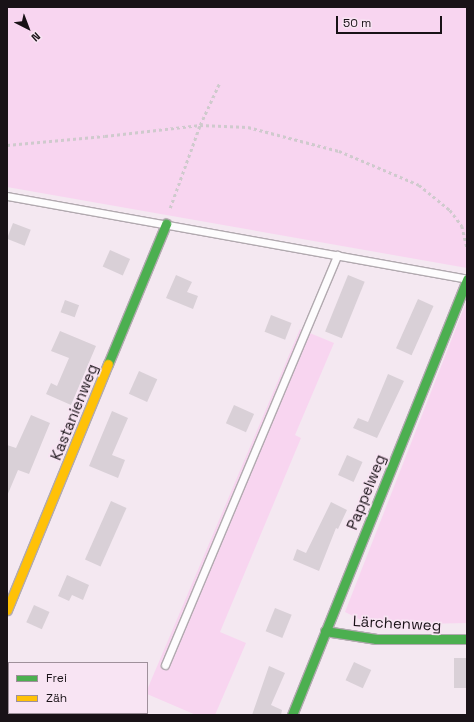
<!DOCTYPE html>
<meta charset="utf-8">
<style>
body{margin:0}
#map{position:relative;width:474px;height:722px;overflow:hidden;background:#f4e8f1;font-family:"Space Grotesk",sans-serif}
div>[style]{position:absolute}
.green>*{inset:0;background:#f8d5f0}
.building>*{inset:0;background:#d9d0d7;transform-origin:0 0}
.path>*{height:2.5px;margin-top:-1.25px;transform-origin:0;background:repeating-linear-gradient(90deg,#cfcacd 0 3px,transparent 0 6px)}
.roads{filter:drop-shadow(1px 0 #b1a9af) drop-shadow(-1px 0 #b1a9af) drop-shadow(0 1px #b1a9af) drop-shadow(0 -1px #b1a9af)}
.lane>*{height:7px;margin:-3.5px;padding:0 3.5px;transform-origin:3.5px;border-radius:3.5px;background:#fdfcfd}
.fast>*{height:9px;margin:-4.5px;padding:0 4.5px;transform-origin:4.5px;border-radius:4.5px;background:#4caf50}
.slow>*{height:9px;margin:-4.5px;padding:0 4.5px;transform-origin:4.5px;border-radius:4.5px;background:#ffc107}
span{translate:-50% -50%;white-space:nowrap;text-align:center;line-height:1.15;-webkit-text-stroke:3.5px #f8e4f3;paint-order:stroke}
.street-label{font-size:15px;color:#191217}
.frame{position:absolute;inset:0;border:8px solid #191217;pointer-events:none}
.legend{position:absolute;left:8px;top:662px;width:140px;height:52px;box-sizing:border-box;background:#f8e4f3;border:1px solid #9f909b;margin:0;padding:5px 7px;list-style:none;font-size:12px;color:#191217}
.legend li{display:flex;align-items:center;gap:8px;height:20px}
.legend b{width:20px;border:1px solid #9f909b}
.north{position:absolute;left:8px;top:8px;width:40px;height:40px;-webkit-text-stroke:3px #f8e4f3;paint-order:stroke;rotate:138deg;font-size:11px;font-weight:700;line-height:16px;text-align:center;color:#191217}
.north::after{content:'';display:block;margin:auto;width:14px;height:18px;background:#191217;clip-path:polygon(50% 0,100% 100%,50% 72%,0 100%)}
.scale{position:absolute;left:336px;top:16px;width:106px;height:18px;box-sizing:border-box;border:2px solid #191217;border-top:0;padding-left:5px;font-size:12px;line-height:14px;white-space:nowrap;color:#191217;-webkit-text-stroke:3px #f8e4f3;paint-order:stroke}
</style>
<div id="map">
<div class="green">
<i style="clip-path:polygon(7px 7px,467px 7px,467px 268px,7px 187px)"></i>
<i style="clip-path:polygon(467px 300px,467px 623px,371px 625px,345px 612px)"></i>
<i style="clip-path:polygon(300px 329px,334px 343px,295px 435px,301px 438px,220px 632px,246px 643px,215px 715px,196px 715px,147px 694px,147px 690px)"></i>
</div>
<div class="building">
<i style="left:13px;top:223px;width:19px;height:17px;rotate:21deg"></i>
<i style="left:110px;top:250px;width:22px;height:18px;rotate:24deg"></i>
<i style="clip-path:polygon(176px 275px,192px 282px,187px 292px,198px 296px,193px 309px,166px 298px)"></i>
<i style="left:348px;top:275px;width:18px;height:61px;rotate:22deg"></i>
<i style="left:418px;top:299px;width:17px;height:54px;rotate:24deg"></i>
<i style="left:65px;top:300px;width:15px;height:13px;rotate:20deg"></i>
<i style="left:271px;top:315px;width:22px;height:18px;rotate:21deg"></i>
<i style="clip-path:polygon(60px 331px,96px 346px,71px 405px,46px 394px,51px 383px,57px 386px,69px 358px,51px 351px)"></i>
<i style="left:139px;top:371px;width:20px;height:25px;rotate:24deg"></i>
<i style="clip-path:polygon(388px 374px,404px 381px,377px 438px,353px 428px,358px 418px,368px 422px)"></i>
<i style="left:234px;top:405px;width:22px;height:20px;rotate:24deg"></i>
<i style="clip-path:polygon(112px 411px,128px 418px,112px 455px,125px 460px,118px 478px,89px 466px)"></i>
<i style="clip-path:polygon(31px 415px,50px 423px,29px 474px,18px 470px,7px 496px,7px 445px,16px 448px)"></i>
<i style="left:347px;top:455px;width:17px;height:22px;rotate:24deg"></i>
<i style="left:111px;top:501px;width:17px;height:64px;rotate:24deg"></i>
<i style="clip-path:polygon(331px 502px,347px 510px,338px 529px,336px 528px,319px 571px,293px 560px,297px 549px,306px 553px)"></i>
<i style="clip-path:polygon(67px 575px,89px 585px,83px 600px,72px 595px,69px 601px,58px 596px)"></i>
<i style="left:34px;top:605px;width:17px;height:19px;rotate:24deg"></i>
<i style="left:275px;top:608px;width:18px;height:25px;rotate:22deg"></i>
<i style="left:454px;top:658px;width:13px;height:30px"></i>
<i style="left:354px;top:662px;width:19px;height:20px;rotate:25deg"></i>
<i style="clip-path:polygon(269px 666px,285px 673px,271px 705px,282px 710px,281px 715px,252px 715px)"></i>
</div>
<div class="path">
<i style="left:7px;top:145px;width:98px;rotate:-5.2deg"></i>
<i style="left:105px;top:136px;width:96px;rotate:-6.6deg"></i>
<i style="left:200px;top:125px;width:48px;rotate:2.4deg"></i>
<i style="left:248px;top:127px;width:94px;rotate:14.8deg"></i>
<i style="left:339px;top:151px;width:87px;rotate:23deg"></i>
<i style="left:419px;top:185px;width:40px;rotate:39deg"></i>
<i style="left:450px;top:210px;width:20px;rotate:53deg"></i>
<i style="left:462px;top:226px;width:23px;rotate:77deg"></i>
<i style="left:170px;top:208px;width:88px;rotate:-70.1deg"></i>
<i style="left:200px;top:125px;width:47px;rotate:-65.1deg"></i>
</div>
<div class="roads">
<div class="lane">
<i style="left:7px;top:196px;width:465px;rotate:10.2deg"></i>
<i style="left:165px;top:665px;width:445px;rotate:-67.2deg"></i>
</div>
<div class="fast">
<i style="left:108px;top:364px;width:152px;rotate:-67.5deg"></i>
<i style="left:325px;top:631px;width:52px;rotate:8.9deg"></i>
<i style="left:376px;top:639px;width:91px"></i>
<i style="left:292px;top:715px;width:470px;rotate:-68.1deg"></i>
</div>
<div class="slow">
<i style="left:7px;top:610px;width:266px;rotate:-67.7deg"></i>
</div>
</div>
<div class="street-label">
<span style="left:74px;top:412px;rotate:-68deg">Kastanienweg</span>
<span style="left:366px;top:492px;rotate:-68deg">Pappelweg</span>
<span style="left:397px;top:623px;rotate:3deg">Lärchenweg</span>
</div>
<div class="frame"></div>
<ul class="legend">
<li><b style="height:5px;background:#4caf50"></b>Frei</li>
<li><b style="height:5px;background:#ffc107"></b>Zäh</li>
</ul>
<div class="north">N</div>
<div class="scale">50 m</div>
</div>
